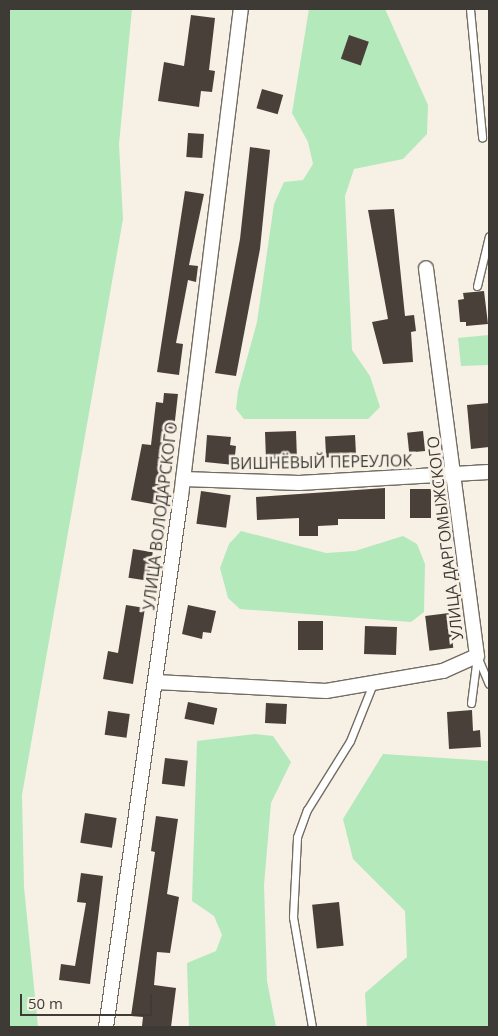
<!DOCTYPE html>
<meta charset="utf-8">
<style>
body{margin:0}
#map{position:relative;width:498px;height:1036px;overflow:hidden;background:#f7f0e5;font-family:"Open Sans",sans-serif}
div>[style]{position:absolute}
.green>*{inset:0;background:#b4e9bb}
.building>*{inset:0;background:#4a403a;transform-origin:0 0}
.roads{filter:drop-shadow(1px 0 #726c62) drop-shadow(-1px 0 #726c62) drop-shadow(0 1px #726c62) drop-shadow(0 -1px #726c62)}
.service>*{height:7px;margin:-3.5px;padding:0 3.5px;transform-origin:3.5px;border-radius:3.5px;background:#fff}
.minor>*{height:14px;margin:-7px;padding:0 7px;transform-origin:7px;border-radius:7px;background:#fff}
span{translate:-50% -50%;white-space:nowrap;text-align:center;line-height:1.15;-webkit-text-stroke:5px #f7f0e5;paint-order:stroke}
.street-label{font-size:16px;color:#3e3b37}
.frame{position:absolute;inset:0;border:10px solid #3e3b37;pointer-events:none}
.scale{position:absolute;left:20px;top:994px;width:132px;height:22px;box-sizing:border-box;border:2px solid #3e3b37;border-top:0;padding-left:6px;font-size:15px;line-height:18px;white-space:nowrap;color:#3e3b37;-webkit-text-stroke:4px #f7f0e5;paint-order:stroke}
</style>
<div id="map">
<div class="green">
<i style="clip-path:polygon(9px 9px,132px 9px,119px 144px,123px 219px,22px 795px,24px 887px,38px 1027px,9px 1027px)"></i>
<i style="clip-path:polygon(309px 9px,385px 9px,428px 105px,427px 134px,403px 159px,354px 169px,345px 196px,352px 350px,370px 376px,380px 407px,368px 419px,244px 419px,236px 409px,238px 391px,257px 322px,274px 204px,284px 182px,303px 180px,313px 164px,308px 142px,292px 113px)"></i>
<i style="clip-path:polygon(489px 335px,489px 365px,461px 366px,458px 338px)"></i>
<i style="clip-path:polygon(241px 531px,326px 553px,355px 551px,403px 536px,417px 544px,425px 564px,424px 612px,411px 622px,240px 609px,228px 598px,220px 568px,229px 544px)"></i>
<i style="clip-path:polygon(255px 734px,273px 736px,291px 762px,271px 803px,264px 885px,267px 981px,276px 1027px,189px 1027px,187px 963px,216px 951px,222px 935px,214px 916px,192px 901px,197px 741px)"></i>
<i style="clip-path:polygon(383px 754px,489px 761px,489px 1027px,367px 1027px,365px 993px,407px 957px,405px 911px,353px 859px,343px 819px)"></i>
</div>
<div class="building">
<i style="clip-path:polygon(191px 15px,215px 18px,209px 70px,215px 71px,212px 92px,201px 91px,199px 107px,158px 101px,164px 62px,184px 66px)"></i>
<i style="left:349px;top:35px;width:21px;height:25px;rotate:19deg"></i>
<i style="left:262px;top:89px;width:22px;height:20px;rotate:16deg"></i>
<i style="left:188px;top:133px;width:16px;height:24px;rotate:4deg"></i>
<i style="clip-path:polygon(250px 147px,270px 150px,260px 249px,236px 376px,215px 373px,240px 239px)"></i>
<i style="clip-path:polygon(185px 191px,204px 194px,189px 265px,198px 266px,196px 282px,188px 280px,176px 343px,183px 344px,179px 375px,157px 372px)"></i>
<i style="clip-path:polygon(394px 209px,405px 316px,414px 315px,416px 331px,411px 332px,413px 362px,383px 364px,372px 322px,388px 319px,368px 210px)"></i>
<i style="clip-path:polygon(484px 291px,488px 324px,466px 326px,466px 322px,460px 322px,458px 300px,464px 299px,463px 293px)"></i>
<i style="clip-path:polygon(164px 393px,178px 394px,174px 429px,168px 428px,158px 505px,131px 500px,142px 444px,151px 445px,156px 402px,163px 403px)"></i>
<i style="clip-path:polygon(489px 403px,489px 447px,471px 449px,467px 405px)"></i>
<i style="left:296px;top:431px;width:28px;height:31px;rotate:88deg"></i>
<i style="left:423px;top:431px;width:20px;height:16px;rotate:84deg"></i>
<i style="clip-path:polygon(207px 435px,231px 437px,230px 445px,236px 446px,234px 465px,205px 462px)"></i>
<i style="left:355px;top:435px;width:21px;height:30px;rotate:87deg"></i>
<i style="clip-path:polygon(385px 488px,385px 519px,338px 519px,338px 525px,318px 526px,318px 536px,299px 536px,299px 518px,257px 520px,256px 497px)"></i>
<i style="left:410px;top:489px;width:21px;height:29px"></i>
<i style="left:201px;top:491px;width:30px;height:33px;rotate:8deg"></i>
<i style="left:133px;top:549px;width:20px;height:29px;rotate:9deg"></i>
<i style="clip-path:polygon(126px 605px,145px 608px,133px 684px,103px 679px,108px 651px,118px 653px)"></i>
<i style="clip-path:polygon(188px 605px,216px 611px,211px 633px,203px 632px,202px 639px,182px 634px)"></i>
<i style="left:449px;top:613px;width:35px;height:24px;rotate:83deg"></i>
<i style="left:298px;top:621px;width:25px;height:29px"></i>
<i style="left:365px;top:626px;width:32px;height:28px;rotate:2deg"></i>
<i style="left:188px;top:702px;width:30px;height:17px;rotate:12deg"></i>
<i style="left:266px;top:703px;width:21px;height:20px;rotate:3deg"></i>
<i style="clip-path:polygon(472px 710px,473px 731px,480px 730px,481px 747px,449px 749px,447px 712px)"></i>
<i style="left:108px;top:711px;width:22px;height:24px;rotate:8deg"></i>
<i style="left:165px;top:758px;width:23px;height:26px;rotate:7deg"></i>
<i style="left:85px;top:813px;width:32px;height:30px;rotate:9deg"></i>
<i style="clip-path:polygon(156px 816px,178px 819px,167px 894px,179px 897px,170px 953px,157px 952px,154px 985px,176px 988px,171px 1027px,142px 1026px,143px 1017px,131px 1016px,155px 852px,151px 851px)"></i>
<i style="clip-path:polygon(81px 873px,103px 876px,90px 984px,59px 980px,61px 964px,75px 966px,86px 903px,77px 902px)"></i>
<i style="left:339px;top:902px;width:44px;height:27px;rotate:84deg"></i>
</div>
<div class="roads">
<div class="service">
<i style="left:470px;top:9px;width:129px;rotate:84.6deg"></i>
<i style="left:477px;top:286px;width:51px;rotate:-76.5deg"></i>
<i style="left:477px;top:656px;width:30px;rotate:67deg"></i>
<i style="left:471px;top:703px;width:47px;rotate:-82.7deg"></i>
<i style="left:312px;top:1027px;width:112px;rotate:-99.8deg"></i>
<i style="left:293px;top:917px;width:80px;rotate:-87.1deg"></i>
<i style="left:297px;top:837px;width:29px;rotate:-70deg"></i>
<i style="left:307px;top:810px;width:81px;rotate:-58.1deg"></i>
<i style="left:350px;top:741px;width:59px;rotate:-68.2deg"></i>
</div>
<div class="minor">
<i style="left:183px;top:479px;width:116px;rotate:2deg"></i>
<i style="left:299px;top:483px;width:190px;rotate:-3.3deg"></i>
<i style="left:156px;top:682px;width:170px;rotate:3deg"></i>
<i style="left:326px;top:691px;width:119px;rotate:-9.7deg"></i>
<i style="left:443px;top:671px;width:37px;rotate:-24deg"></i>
<i style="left:477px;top:656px;width:391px;rotate:-97.5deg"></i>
<i style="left:106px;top:1027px;width:536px;rotate:-81.96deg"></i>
<i style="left:181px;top:496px;width:491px;rotate:-83deg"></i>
</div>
</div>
<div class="street-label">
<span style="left:321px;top:462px;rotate:-1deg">ВИШНЁВЫЙ ПЕРЕУЛОК</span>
<span style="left:160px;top:516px;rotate:-83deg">УЛИЦА ВОЛОДАРСКОГО</span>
<span style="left:445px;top:538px;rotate:-97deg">УЛИЦА ДАРГОМЫЖСКОГО</span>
</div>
<div class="frame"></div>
<div class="scale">50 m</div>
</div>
